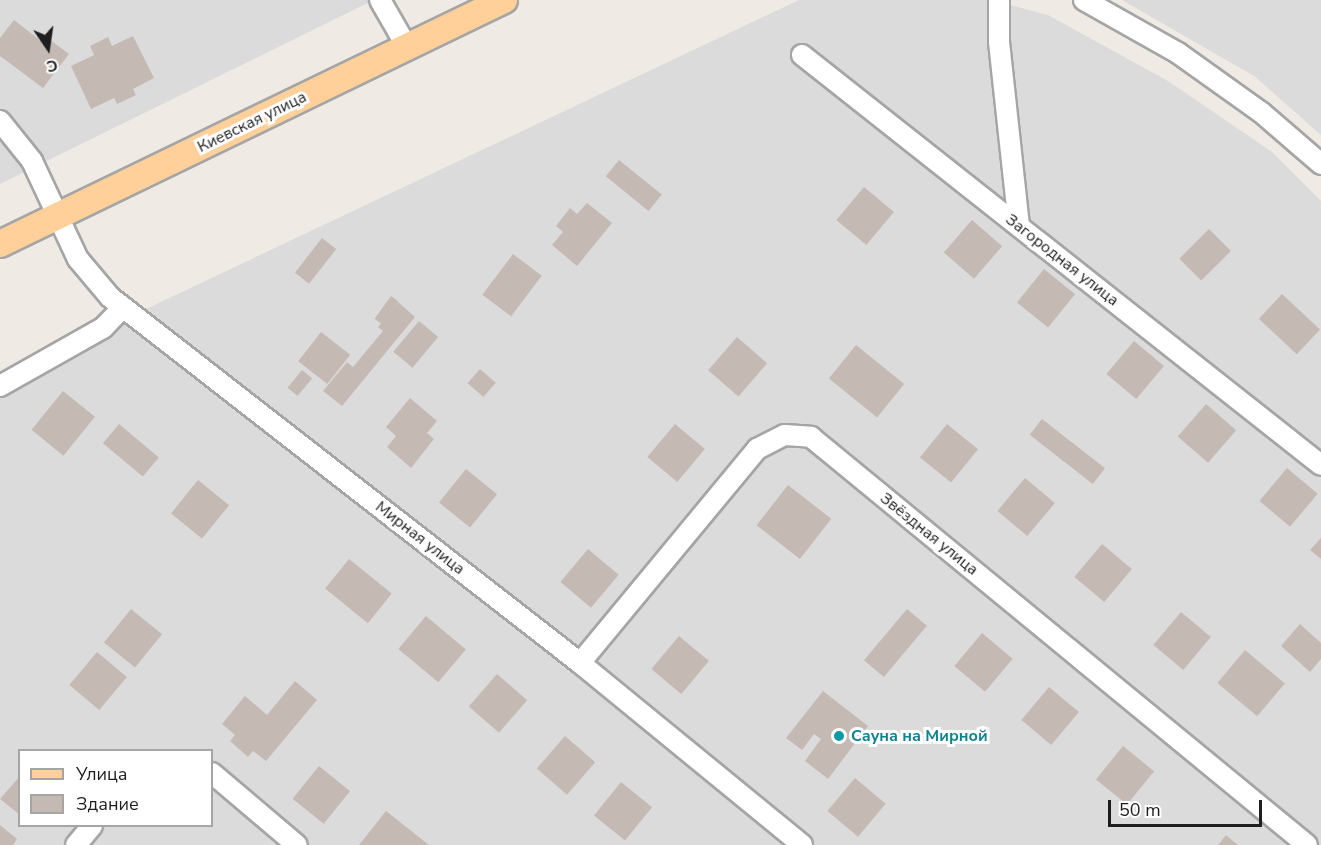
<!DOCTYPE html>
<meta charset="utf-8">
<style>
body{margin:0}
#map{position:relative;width:1321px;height:845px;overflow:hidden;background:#efebe4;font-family:"Nunito Sans",sans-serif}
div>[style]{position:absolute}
.residential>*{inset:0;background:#dcdbdb}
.building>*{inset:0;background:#c4bab3;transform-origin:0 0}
.roads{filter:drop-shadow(2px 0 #a5a5a5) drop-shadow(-2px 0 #a5a5a5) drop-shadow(0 2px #a5a5a5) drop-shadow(0 -2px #a5a5a5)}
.minor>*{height:20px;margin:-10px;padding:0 10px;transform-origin:10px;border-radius:10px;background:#fff}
.major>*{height:26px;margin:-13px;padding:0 13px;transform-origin:13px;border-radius:13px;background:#ffd09a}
.dots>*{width:16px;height:16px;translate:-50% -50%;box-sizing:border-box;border:3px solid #fff;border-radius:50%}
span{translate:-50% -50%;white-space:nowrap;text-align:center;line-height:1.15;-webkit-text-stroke:6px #fff;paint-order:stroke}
.street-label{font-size:16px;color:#1e1e1e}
.culture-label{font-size:16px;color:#0d838f;font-weight:700}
.left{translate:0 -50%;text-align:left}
.legend{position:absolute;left:18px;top:749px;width:195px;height:78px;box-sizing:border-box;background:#fff;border:2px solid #a5a5a5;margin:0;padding:8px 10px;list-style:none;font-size:18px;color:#1e1e1e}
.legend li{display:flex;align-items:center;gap:12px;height:30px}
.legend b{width:30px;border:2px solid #a5a5a5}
.north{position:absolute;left:18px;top:18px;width:60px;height:60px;-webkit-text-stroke:4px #fff;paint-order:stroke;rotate:167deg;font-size:16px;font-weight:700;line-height:24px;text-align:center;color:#1e1e1e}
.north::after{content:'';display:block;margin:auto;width:21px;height:27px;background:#1e1e1e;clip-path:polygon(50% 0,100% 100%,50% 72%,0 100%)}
.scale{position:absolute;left:1108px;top:800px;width:154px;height:27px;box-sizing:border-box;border:3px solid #1e1e1e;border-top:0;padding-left:8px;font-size:18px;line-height:21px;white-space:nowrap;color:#1e1e1e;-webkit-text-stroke:4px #fff;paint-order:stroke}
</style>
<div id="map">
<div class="residential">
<i style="clip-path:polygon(0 0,374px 0,0 184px)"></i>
<i style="clip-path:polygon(evenodd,799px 0,992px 0,1048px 15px,1168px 81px,1272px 152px,1321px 201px,1321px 845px,0 845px,0 378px,799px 0,20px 750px,212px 750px,212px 826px,20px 826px,20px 750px)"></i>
<i style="clip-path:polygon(1122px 0,1321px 0,1321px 135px,1254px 76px)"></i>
</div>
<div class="building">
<i style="clip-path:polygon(14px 20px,41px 41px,45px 36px,69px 54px,43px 88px,0 56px,0 38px)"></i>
<i style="clip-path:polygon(133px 36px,154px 78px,133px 89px,136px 95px,117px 104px,114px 98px,91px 109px,71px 66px,94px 55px,90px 46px,108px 37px,112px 46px)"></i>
<i style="left:619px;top:160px;width:55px;height:21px;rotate:39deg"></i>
<i style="left:864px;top:187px;width:39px;height:43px;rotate:40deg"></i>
<i style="clip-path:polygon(587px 203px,612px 223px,577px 266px,552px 245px,563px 232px,556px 226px,570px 208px,577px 214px)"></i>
<i style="left:972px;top:220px;width:40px;height:43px;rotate:41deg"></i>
<i style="left:1209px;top:229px;width:31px;height:42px;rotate:45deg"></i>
<i style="left:322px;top:238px;width:18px;height:44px;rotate:38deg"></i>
<i style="left:513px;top:254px;width:36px;height:51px;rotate:37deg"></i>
<i style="left:1044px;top:269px;width:40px;height:43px;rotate:39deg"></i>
<i style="left:1282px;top:294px;width:52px;height:34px;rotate:43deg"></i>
<i style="left:391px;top:296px;width:9px;height:28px;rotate:36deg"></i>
<i style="clip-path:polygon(398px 302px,415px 317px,342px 406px,323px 391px,347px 362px,353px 367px,383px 331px,378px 327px)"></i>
<i style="left:419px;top:321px;width:25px;height:40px;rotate:40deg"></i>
<i style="left:321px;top:332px;width:37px;height:37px;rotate:38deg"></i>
<i style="left:737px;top:337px;width:40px;height:44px;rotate:41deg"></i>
<i style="left:1134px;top:341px;width:39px;height:43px;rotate:40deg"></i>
<i style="left:856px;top:345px;width:62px;height:43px;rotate:39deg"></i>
<i style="left:480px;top:369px;width:21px;height:19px;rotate:41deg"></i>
<i style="left:302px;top:370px;width:13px;height:23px;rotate:39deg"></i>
<i style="left:63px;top:391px;width:41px;height:50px;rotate:39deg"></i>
<i style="clip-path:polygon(410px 398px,437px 421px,427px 433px,434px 439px,411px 468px,387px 447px,396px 436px,386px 427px)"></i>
<i style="left:1206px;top:404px;width:40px;height:43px;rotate:41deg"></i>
<i style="left:1042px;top:419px;width:80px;height:20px;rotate:38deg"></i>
<i style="left:119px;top:424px;width:52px;height:25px;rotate:40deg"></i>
<i style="left:675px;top:424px;width:39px;height:43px;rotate:40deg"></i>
<i style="left:947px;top:424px;width:40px;height:43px;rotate:39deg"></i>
<i style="left:1287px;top:468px;width:40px;height:43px;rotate:40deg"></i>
<i style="left:466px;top:469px;width:40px;height:43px;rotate:39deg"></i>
<i style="left:1025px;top:478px;width:39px;height:43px;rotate:40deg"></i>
<i style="left:198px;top:480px;width:40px;height:43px;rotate:39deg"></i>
<i style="left:788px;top:485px;width:55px;height:51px;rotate:38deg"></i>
<i style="clip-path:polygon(1321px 538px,1321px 559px,1310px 550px)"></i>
<i style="left:1102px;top:544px;width:39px;height:43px;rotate:40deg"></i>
<i style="left:588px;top:549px;width:40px;height:43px;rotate:40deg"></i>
<i style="left:349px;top:559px;width:55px;height:38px;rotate:39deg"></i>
<i style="left:131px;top:609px;width:40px;height:43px;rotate:39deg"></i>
<i style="left:907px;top:609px;width:26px;height:67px;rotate:40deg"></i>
<i style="left:1181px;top:612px;width:39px;height:43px;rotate:40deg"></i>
<i style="left:426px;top:616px;width:52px;height:43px;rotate:40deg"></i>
<i style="clip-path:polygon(1300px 624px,1321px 643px,1321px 659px,1310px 672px,1281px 646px)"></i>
<i style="left:982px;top:633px;width:40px;height:43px;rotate:40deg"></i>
<i style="left:679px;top:636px;width:39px;height:43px;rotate:40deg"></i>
<i style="left:1245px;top:650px;width:52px;height:43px;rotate:40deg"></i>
<i style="left:97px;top:652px;width:39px;height:43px;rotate:40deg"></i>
<i style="left:497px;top:674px;width:40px;height:43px;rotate:41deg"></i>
<i style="clip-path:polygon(295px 681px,317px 700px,266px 761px,253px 751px,248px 757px,230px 741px,235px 735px,222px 724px,245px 696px,267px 715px)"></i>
<i style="left:1049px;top:687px;width:39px;height:43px;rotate:40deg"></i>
<i style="clip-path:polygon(823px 691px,868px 726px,828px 779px,805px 761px,821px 739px,814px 734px,802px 750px,786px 738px)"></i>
<i style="left:565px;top:736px;width:40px;height:43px;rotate:41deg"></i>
<i style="left:1123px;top:746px;width:40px;height:43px;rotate:39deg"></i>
<i style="left:319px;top:766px;width:40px;height:42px;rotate:39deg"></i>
<i style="clip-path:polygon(20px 776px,20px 815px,0 799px)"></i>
<i style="left:855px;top:778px;width:40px;height:43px;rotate:40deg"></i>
<i style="left:621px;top:782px;width:40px;height:43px;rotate:39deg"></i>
<i style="clip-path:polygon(386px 811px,429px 845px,359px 845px)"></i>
<i style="clip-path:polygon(0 825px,17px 839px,13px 845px,0 845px)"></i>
<i style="clip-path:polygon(1226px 835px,1238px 845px,1218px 845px)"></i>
</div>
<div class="roads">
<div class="minor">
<i style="left:380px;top:0;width:54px;rotate:60.1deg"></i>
<i style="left:999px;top:0;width:42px;rotate:90deg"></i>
<i style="left:999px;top:42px;width:185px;rotate:83.8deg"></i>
<i style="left:1084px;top:0;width:108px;rotate:29.4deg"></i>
<i style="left:1178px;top:53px;width:103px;rotate:35.5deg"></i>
<i style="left:1262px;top:113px;width:78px;rotate:40.8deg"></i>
<i style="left:802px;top:55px;width:661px;rotate:38.31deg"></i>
<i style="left:0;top:121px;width:51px;rotate:51.3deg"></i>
<i style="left:32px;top:161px;width:108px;rotate:64.9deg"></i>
<i style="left:78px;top:259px;width:50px;rotate:49.9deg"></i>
<i style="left:110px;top:297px;width:596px;rotate:37.91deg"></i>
<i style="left:580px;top:663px;width:287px;rotate:39.3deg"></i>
<i style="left:0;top:386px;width:118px;rotate:-29.4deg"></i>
<i style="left:103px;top:328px;width:29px;rotate:-46deg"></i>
<i style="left:580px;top:663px;width:278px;rotate:-50.4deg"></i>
<i style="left:757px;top:449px;width:31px;rotate:-27deg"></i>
<i style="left:785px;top:435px;width:26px;rotate:4deg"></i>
<i style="left:811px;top:437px;width:642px;rotate:39.44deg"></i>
<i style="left:212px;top:773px;width:111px;rotate:40.3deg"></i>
<i style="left:76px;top:845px;width:25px;rotate:-50deg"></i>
</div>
<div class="major">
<i style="left:0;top:244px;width:560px;rotate:-25.83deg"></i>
</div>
</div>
<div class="dots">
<i style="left:839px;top:736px;background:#0f9aa8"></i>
</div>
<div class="street-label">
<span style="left:252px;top:122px;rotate:-26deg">Киевская улица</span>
<span style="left:1062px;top:260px;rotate:38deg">Загородная улица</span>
<span style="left:929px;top:534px;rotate:39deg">Звёздная улица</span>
<span style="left:420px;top:538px;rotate:38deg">Мирная улица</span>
</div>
<div class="culture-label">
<span class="left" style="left:851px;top:736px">Сауна на Мирной</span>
</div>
<ul class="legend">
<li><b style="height:8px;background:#ffd09a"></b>Улица</li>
<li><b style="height:16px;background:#c4bab3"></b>Здание</li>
</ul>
<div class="north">С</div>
<div class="scale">50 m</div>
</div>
